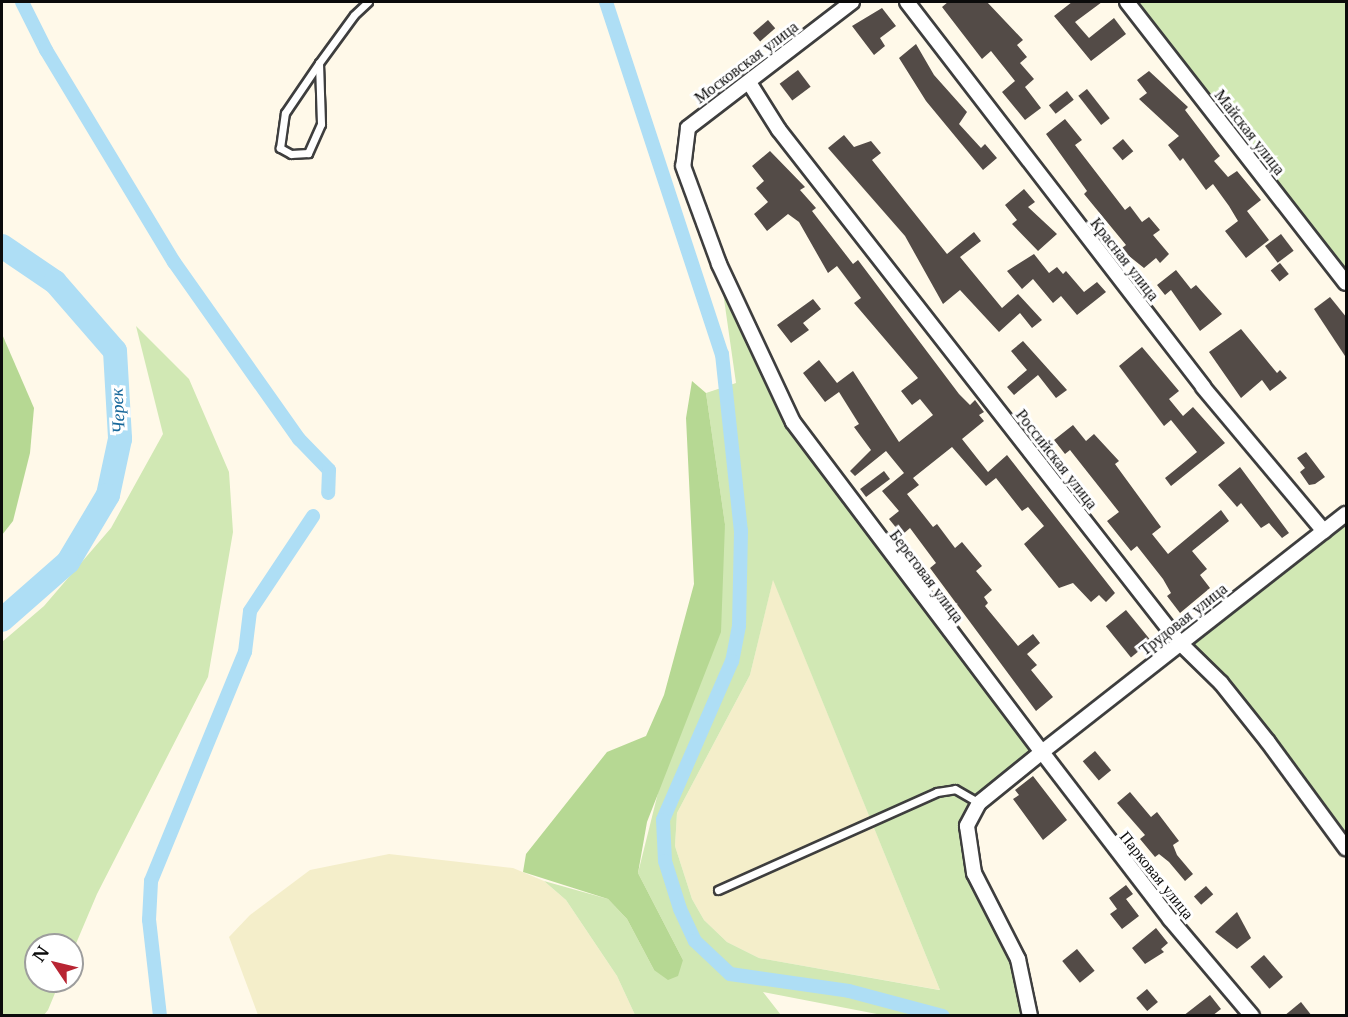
<!DOCTYPE html>
<meta charset="utf-8">
<style>
body{margin:0}
#map{position:relative;width:1348px;height:1017px;overflow:hidden;background:#fff9e9;font-family:"Libre Baskerville",serif}
div>[style]{position:absolute}
.farmland>*{inset:0;background:#f4eeca}
.green>*{inset:0;background:#d1e8b4}
.forest>*{inset:0;background:#b6d893}
.canal>*{height:14px;margin:-7px;padding:0 7px;transform-origin:7px;border-radius:7px;background:#aedef5}
.river>*{height:24px;margin:-12px;padding:0 12px;transform-origin:12px;border-radius:12px;background:#aedef5}
.building>*{inset:0;background:#534b47;transform-origin:0 0}
.roads{filter:drop-shadow(2px 0 #3e3e3e) drop-shadow(-2px 0 #3e3e3e) drop-shadow(0 2px #3e3e3e) drop-shadow(0 -2px #3e3e3e)}
.lane>*{height:7px;margin:-3.5px;padding:0 3.5px;transform-origin:3.5px;border-radius:3.5px;background:#fff}
.street>*{height:14px;margin:-7px;padding:0 7px;transform-origin:7px;border-radius:7px;background:#fff}
span{translate:-50% -50%;white-space:nowrap;text-align:center;line-height:1.15;-webkit-text-stroke:6px #fff;paint-order:stroke}
.street-label{font-size:16px;color:#0b0b0b}
.water-label{font-size:18px;color:#16679a;font-style:italic}
.frame{position:absolute;inset:0;border:3px solid #0b0b0b;pointer-events:none}
.north{position:absolute;left:24px;top:933px;width:60px;height:60px;box-sizing:border-box;background:#fff;border:2px solid #9d9d9d;border-radius:50%;rotate:305deg;font-size:16px;font-weight:700;line-height:24px;text-align:center;color:#0b0b0b}
.north::after{content:'';display:block;margin:auto;width:21px;height:27px;background:#b82533;clip-path:polygon(50% 0,100% 100%,50% 72%,0 100%)}
</style>
<div id="map">
<div class="farmland">
<i style="clip-path:polygon(773px 579px,940px 990px,759px 958px,727px 942px,704px 920px,692px 899px,675px 846px,677px 813px,750px 675px)"></i>
<i style="clip-path:polygon(389px 854px,513px 868px,544px 881px,566px 900px,617px 976px,635px 1015px,258px 1015px,229px 937px,250px 915px,310px 870px)"></i>
</div>
<div class="green">
<i style="clip-path:polygon(1128px 2px,1346px 2px,1346px 277px)"></i>
<i style="clip-path:polygon(evenodd,719px 264px,793px 422px,1042px 752px,979px 803px,967px 839px,1030px 1015px,882px 1015px,763px 992px,781px 1015px,635px 1015px,617px 976px,566px 900px,544px 881px,608px 899px,627px 919px,654px 970px,683px 960px,638px 873px,725px 524px,706px 393px,736px 383px,719px 264px,773px 580px,940px 990px,939px 990px,759px 958px,727px 942px,704px 920px,692px 899px,675px 846px,677px 813px,750px 675px,773px 580px)"></i>
<i style="clip-path:polygon(136px 326px,189px 379px,229px 472px,233px 532px,208px 677px,97px 894px,72px 953px,72px 945px,36px 945px,36px 981px,60px 981px,48px 1010px,44px 1015px,2px 1015px,2px 642px,44px 606px,111px 528px,163px 434px)"></i>
<i style="clip-path:polygon(1346px 514px,1346px 848px,1179px 642px)"></i>
</div>
<div class="forest">
<i style="clip-path:polygon(2px 334px,34px 408px,30px 453px,13px 521px,2px 535px)"></i>
<i style="clip-path:polygon(692px 381px,706px 393px,725px 524px,721px 632px,647px 822px,638px 873px,683px 960px,678px 976px,668px 980px,654px 970px,627px 919px,608px 899px,523px 872px,526px 854px,607px 752px,646px 736px,664px 695px,694px 584px,686px 418px)"></i>
</div>
<div class="canal">
<i style="left:22px;top:2px;width:54px;rotate:63.4deg"></i>
<i style="left:46px;top:50px;width:248px;rotate:58.9deg"></i>
<i style="left:174px;top:262px;width:217px;rotate:54.8deg"></i>
<i style="left:299px;top:439px;width:43px;rotate:45.9deg"></i>
<i style="left:329px;top:470px;width:23px;rotate:92deg"></i>
<i style="left:606px;top:2px;width:371px;rotate:71.8deg"></i>
<i style="left:722px;top:354px;width:178px;rotate:83.9deg"></i>
<i style="left:741px;top:531px;width:95px;rotate:91.2deg"></i>
<i style="left:739px;top:626px;width:36px;rotate:101deg"></i>
<i style="left:732px;top:661px;width:173px;rotate:113.5deg"></i>
<i style="left:663px;top:820px;width:41px;rotate:87.2deg"></i>
<i style="left:665px;top:861px;width:50px;rotate:72.6deg"></i>
<i style="left:680px;top:909px;width:35px;rotate:65deg"></i>
<i style="left:695px;top:941px;width:48px;rotate:43.3deg"></i>
<i style="left:730px;top:974px;width:120px;rotate:8.1deg"></i>
<i style="left:849px;top:991px;width:97px;rotate:14.9deg"></i>
<i style="left:160px;top:1016px;width:97px;rotate:-96.5deg"></i>
<i style="left:149px;top:920px;width:39px;rotate:-87deg"></i>
<i style="left:151px;top:881px;width:248px;rotate:-67.7deg"></i>
<i style="left:245px;top:652px;width:41px;rotate:-83deg"></i>
<i style="left:250px;top:611px;width:114px;rotate:-56.4deg"></i>
</div>
<div class="river">
<i style="left:2px;top:246px;width:64px;rotate:34.2deg"></i>
<i style="left:55px;top:282px;width:91px;rotate:49deg"></i>
<i style="left:115px;top:351px;width:88px;rotate:86.7deg"></i>
<i style="left:120px;top:439px;width:57px;rotate:102.1deg"></i>
<i style="left:108px;top:495px;width:78px;rotate:120.8deg"></i>
<i style="left:68px;top:562px;width:88px;rotate:138.7deg"></i>
</div>
<div class="building">
<i style="clip-path:polygon(948px 2px,987px 2px,1023px 40px,1017px 45px,1027px 57px,1020px 63px,1034px 79px,1025px 87px,1041px 108px,1025px 120px,1002px 92px,1015px 81px,991px 51px,982px 59px,942px 7px)"></i>
<i style="clip-path:polygon(1072px 2px,1102px 2px,1075px 22px,1089px 38px,1114px 18px,1126px 34px,1091px 61px,1054px 16px)"></i>
<i style="clip-path:polygon(882px 8px,896px 26px,880px 38px,885px 46px,874px 55px,852px 26px)"></i>
<i style="left:768px;top:20px;width:11px;height:20px;rotate:49deg"></i>
<i style="clip-path:polygon(916px 44px,934px 75px,967px 112px,959px 124px,981px 148px,985px 144px,997px 158px,983px 170px,926px 101px,899px 58px)"></i>
<i style="left:798px;top:70px;width:21px;height:23px;rotate:53deg"></i>
<i style="clip-path:polygon(1149px 71px,1188px 107px,1185px 110px,1220px 156px,1214px 161px,1228px 177px,1237px 171px,1261px 200px,1247px 211px,1269px 240px,1246px 258px,1225px 231px,1238px 221px,1229px 206px,1213px 184px,1206px 190px,1183px 158px,1180px 161px,1168px 145px,1179px 136px,1139px 99px,1147px 93px,1137px 80px)"></i>
<i style="left:1087px;top:89px;width:37px;height:11px;rotate:52deg"></i>
<i style="left:1067px;top:91px;width:11px;height:23px;rotate:52deg"></i>
<i style="clip-path:polygon(1065px 119px,1082px 140px,1075px 145px,1125px 210px,1130px 206px,1142px 222px,1149px 217px,1160px 230px,1153px 235px,1169px 254px,1160px 263px,1156px 258px,1144px 268px,1129px 256px,1122px 248px,1126px 245px,1084px 194px,1087px 191px,1046px 134px)"></i>
<i style="clip-path:polygon(844px 135px,854px 147px,871px 141px,881px 153px,872px 160px,947px 254px,974px 232px,981px 241px,960px 257px,1002px 308px,1018px 294px,1042px 320px,1032px 328px,1020px 313px,999px 332px,960px 290px,943px 304px,905px 236px,828px 148px)"></i>
<i style="left:1123px;top:139px;width:16px;height:14px;rotate:50deg"></i>
<i style="clip-path:polygon(770px 151px,805px 187px,800px 190px,816px 208px,812px 211px,853px 264px,858px 260px,959px 394px,970px 405px,975px 400px,984px 412px,979px 415px,984px 421px,962px 439px,988px 472px,1007px 455px,1115px 593px,1106px 602px,1099px 595px,1091px 602px,1073px 583px,1059px 588px,1024px 544px,1044px 526px,1028px 507px,1022px 511px,996px 478px,986px 486px,952px 447px,913px 478px,919px 485px,907px 494px,933px 527px,937px 524px,955px 548px,962px 542px,982px 566px,976px 571px,992px 590px,984px 597px,988px 603px,985px 606px,1018px 646px,1033px 634px,1040px 643px,1027px 654px,1037px 665px,1031px 670px,1053px 697px,1036px 711px,930px 568px,936px 563px,910px 528px,902px 535px,889px 519px,899px 511px,882px 491px,904px 473px,886px 451px,855px 476px,850px 471px,871px 450px,854px 427px,859px 424px,839px 392px,825px 402px,803px 373px,819px 360px,837px 383px,853px 371px,899px 442px,933px 415px,920px 399px,912px 405px,901px 391px,918px 378px,854px 303px,861px 298px,837px 266px,828px 273px,799px 222px,788px 214px,767px 231px,754px 214px,768px 202px,756px 188px,764px 181px,752px 166px)"></i>
<i style="clip-path:polygon(1024px 189px,1035px 202px,1028px 207px,1057px 234px,1038px 251px,1012px 224px,1017px 220px,1005px 205px)"></i>
<i style="left:1281px;top:234px;width:21px;height:20px;rotate:53deg"></i>
<i style="clip-path:polygon(1034px 254px,1049px 273px,1057px 267px,1063px 274px,1066px 271px,1084px 292px,1097px 282px,1106px 292px,1077px 315px,1061px 296px,1053px 303px,1033px 279px,1022px 289px,1007px 271px)"></i>
<i style="left:1280px;top:263px;width:14px;height:12px;rotate:51deg"></i>
<i style="clip-path:polygon(1176px 270px,1191px 289px,1196px 285px,1222px 314px,1200px 331px,1171px 290px,1165px 295px,1157px 285px)"></i>
<i style="clip-path:polygon(1330px 297px,1347px 318px,1347px 359px,1314px 309px)"></i>
<i style="clip-path:polygon(813px 299px,821px 309px,803px 323px,809px 330px,791px 343px,777px 325px)"></i>
<i style="clip-path:polygon(1241px 329px,1277px 373px,1280px 370px,1287px 378px,1270px 391px,1262px 380px,1241px 398px,1209px 352px)"></i>
<i style="clip-path:polygon(1023px 341px,1067px 390px,1056px 398px,1038px 375px,1014px 395px,1007px 387px,1027px 370px,1011px 351px)"></i>
<i style="clip-path:polygon(1142px 347px,1179px 391px,1169px 399px,1183px 416px,1193px 407px,1225px 443px,1171px 486px,1165px 478px,1197px 452px,1171px 420px,1164px 426px,1119px 366px)"></i>
<i style="clip-path:polygon(1073px 425px,1086px 441px,1094px 434px,1119px 461px,1115px 464px,1161px 527px,1152px 534px,1168px 554px,1221px 510px,1229px 521px,1192px 551px,1207px 569px,1200px 575px,1210px 588px,1180px 613px,1167px 596px,1171px 593px,1163px 579px,1137px 546px,1131px 551px,1107px 521px,1119px 512px,1070px 450px,1065px 454px,1054px 440px)"></i>
<i style="clip-path:polygon(1306px 452px,1325px 477px,1315px 484px,1309px 485px,1300px 472px,1305px 468px,1297px 458px)"></i>
<i style="clip-path:polygon(1240px 467px,1289px 533px,1282px 538px,1269px 523px,1261px 528px,1241px 503px,1237px 507px,1218px 485px)"></i>
<i style="left:884px;top:471px;width:10px;height:30px;rotate:53deg"></i>
<i style="left:1126px;top:610px;width:40px;height:26px;rotate:51deg"></i>
<i style="left:1095px;top:751px;width:25px;height:16px;rotate:50deg"></i>
<i style="clip-path:polygon(1033px 776px,1067px 820px,1043px 840px,1013px 799px,1019px 795px,1015px 790px)"></i>
<i style="clip-path:polygon(1130px 792px,1151px 817px,1157px 812px,1179px 841px,1173px 845px,1177px 855px,1193px 874px,1185px 881px,1169px 862px,1159px 854px,1155px 857px,1140px 839px,1145px 835px,1117px 803px)"></i>
<i style="clip-path:polygon(1126px 885px,1133px 894px,1126px 899px,1139px 916px,1122px 929px,1110px 914px,1117px 909px,1109px 898px)"></i>
<i style="left:1206px;top:886px;width:11px;height:16px;rotate:49deg"></i>
<i style="clip-path:polygon(1237px 912px,1251px 938px,1237px 949px,1215px 932px)"></i>
<i style="clip-path:polygon(1156px 928px,1168px 943px,1161px 949px,1164px 952px,1145px 964px,1132px 948px)"></i>
<i style="left:1077px;top:949px;width:28px;height:19px;rotate:51deg"></i>
<i style="left:1264px;top:955px;width:29px;height:18px;rotate:49deg"></i>
<i style="left:1147px;top:989px;width:17px;height:14px;rotate:50deg"></i>
<i style="clip-path:polygon(1210px 995px,1221px 1009px,1212px 1016px,1183px 1016px)"></i>
<i style="clip-path:polygon(1301px 1002px,1312px 1016px,1284px 1016px)"></i>
</div>
<div class="roads">
<div class="lane">
<i style="left:319px;top:63px;width:61px;rotate:88.1deg"></i>
<i style="left:321px;top:124px;width:32px;rotate:114deg"></i>
<i style="left:308px;top:153px;width:17px;rotate:177deg"></i>
<i style="left:291px;top:154px;width:13px;rotate:-151deg"></i>
<i style="left:280px;top:148px;width:35px;rotate:-82deg"></i>
<i style="left:285px;top:113px;width:60px;rotate:-55.8deg"></i>
<i style="left:319px;top:63px;width:59px;rotate:-53.9deg"></i>
<i style="left:354px;top:15px;width:19px;rotate:-43deg"></i>
<i style="left:718px;top:890px;width:240px;rotate:-24.1deg"></i>
<i style="left:937px;top:792px;width:18px;rotate:-9deg"></i>
<i style="left:955px;top:789px;width:28px;rotate:30deg"></i>
</div>
<div class="street">
<i style="left:852px;top:2px;width:207px;rotate:142.5deg"></i>
<i style="left:688px;top:128px;width:38px;rotate:97deg"></i>
<i style="left:683px;top:166px;width:104px;rotate:69.8deg"></i>
<i style="left:719px;top:264px;width:174px;rotate:64.9deg"></i>
<i style="left:793px;top:422px;width:413px;rotate:53deg"></i>
<i style="left:1042px;top:752px;width:81px;rotate:141deg"></i>
<i style="left:979px;top:803px;width:26px;rotate:118deg"></i>
<i style="left:967px;top:826px;width:48px;rotate:81.5deg"></i>
<i style="left:974px;top:873px;width:97px;rotate:62.9deg"></i>
<i style="left:1018px;top:959px;width:58px;rotate:78.1deg"></i>
<i style="left:907px;top:2px;width:486px;rotate:52.4deg"></i>
<i style="left:1203px;top:387px;width:188px;rotate:50deg"></i>
<i style="left:1127px;top:2px;width:356px;rotate:52.1deg"></i>
<i style="left:750px;top:84px;width:54px;rotate:57.8deg"></i>
<i style="left:779px;top:130px;width:650px;rotate:52deg"></i>
<i style="left:1179px;top:642px;width:59px;rotate:44.3deg"></i>
<i style="left:1221px;top:683px;width:75px;rotate:51.5deg"></i>
<i style="left:1268px;top:742px;width:132px;rotate:53.7deg"></i>
<i style="left:1252px;top:1016px;width:127px;rotate:-130.2deg"></i>
<i style="left:1170px;top:919px;width:210px;rotate:-127.5deg"></i>
<i style="left:1042px;top:752px;width:386px;rotate:-38.1deg"></i>
</div>
</div>
<div class="street-label">
<span style="left:746px;top:62px;rotate:-37deg">Московская улица</span>
<span style="left:1250px;top:132px;rotate:52deg">Майская улица</span>
<span style="left:1125px;top:259px;rotate:52deg">Красная улица</span>
<span style="left:1057px;top:459px;rotate:52deg">Российская улица</span>
<span style="left:927px;top:576px;rotate:53deg">Береговая улица</span>
<span style="left:1183px;top:619px;rotate:-38deg">Трудовая улица</span>
<span style="left:1157px;top:875px;rotate:51deg">Парковая улица</span>
</div>
<div class="water-label">
<span style="left:118px;top:411px;rotate:-93deg">Черек</span>
</div>
<div class="frame"></div>
<div class="north">N</div>
</div>
